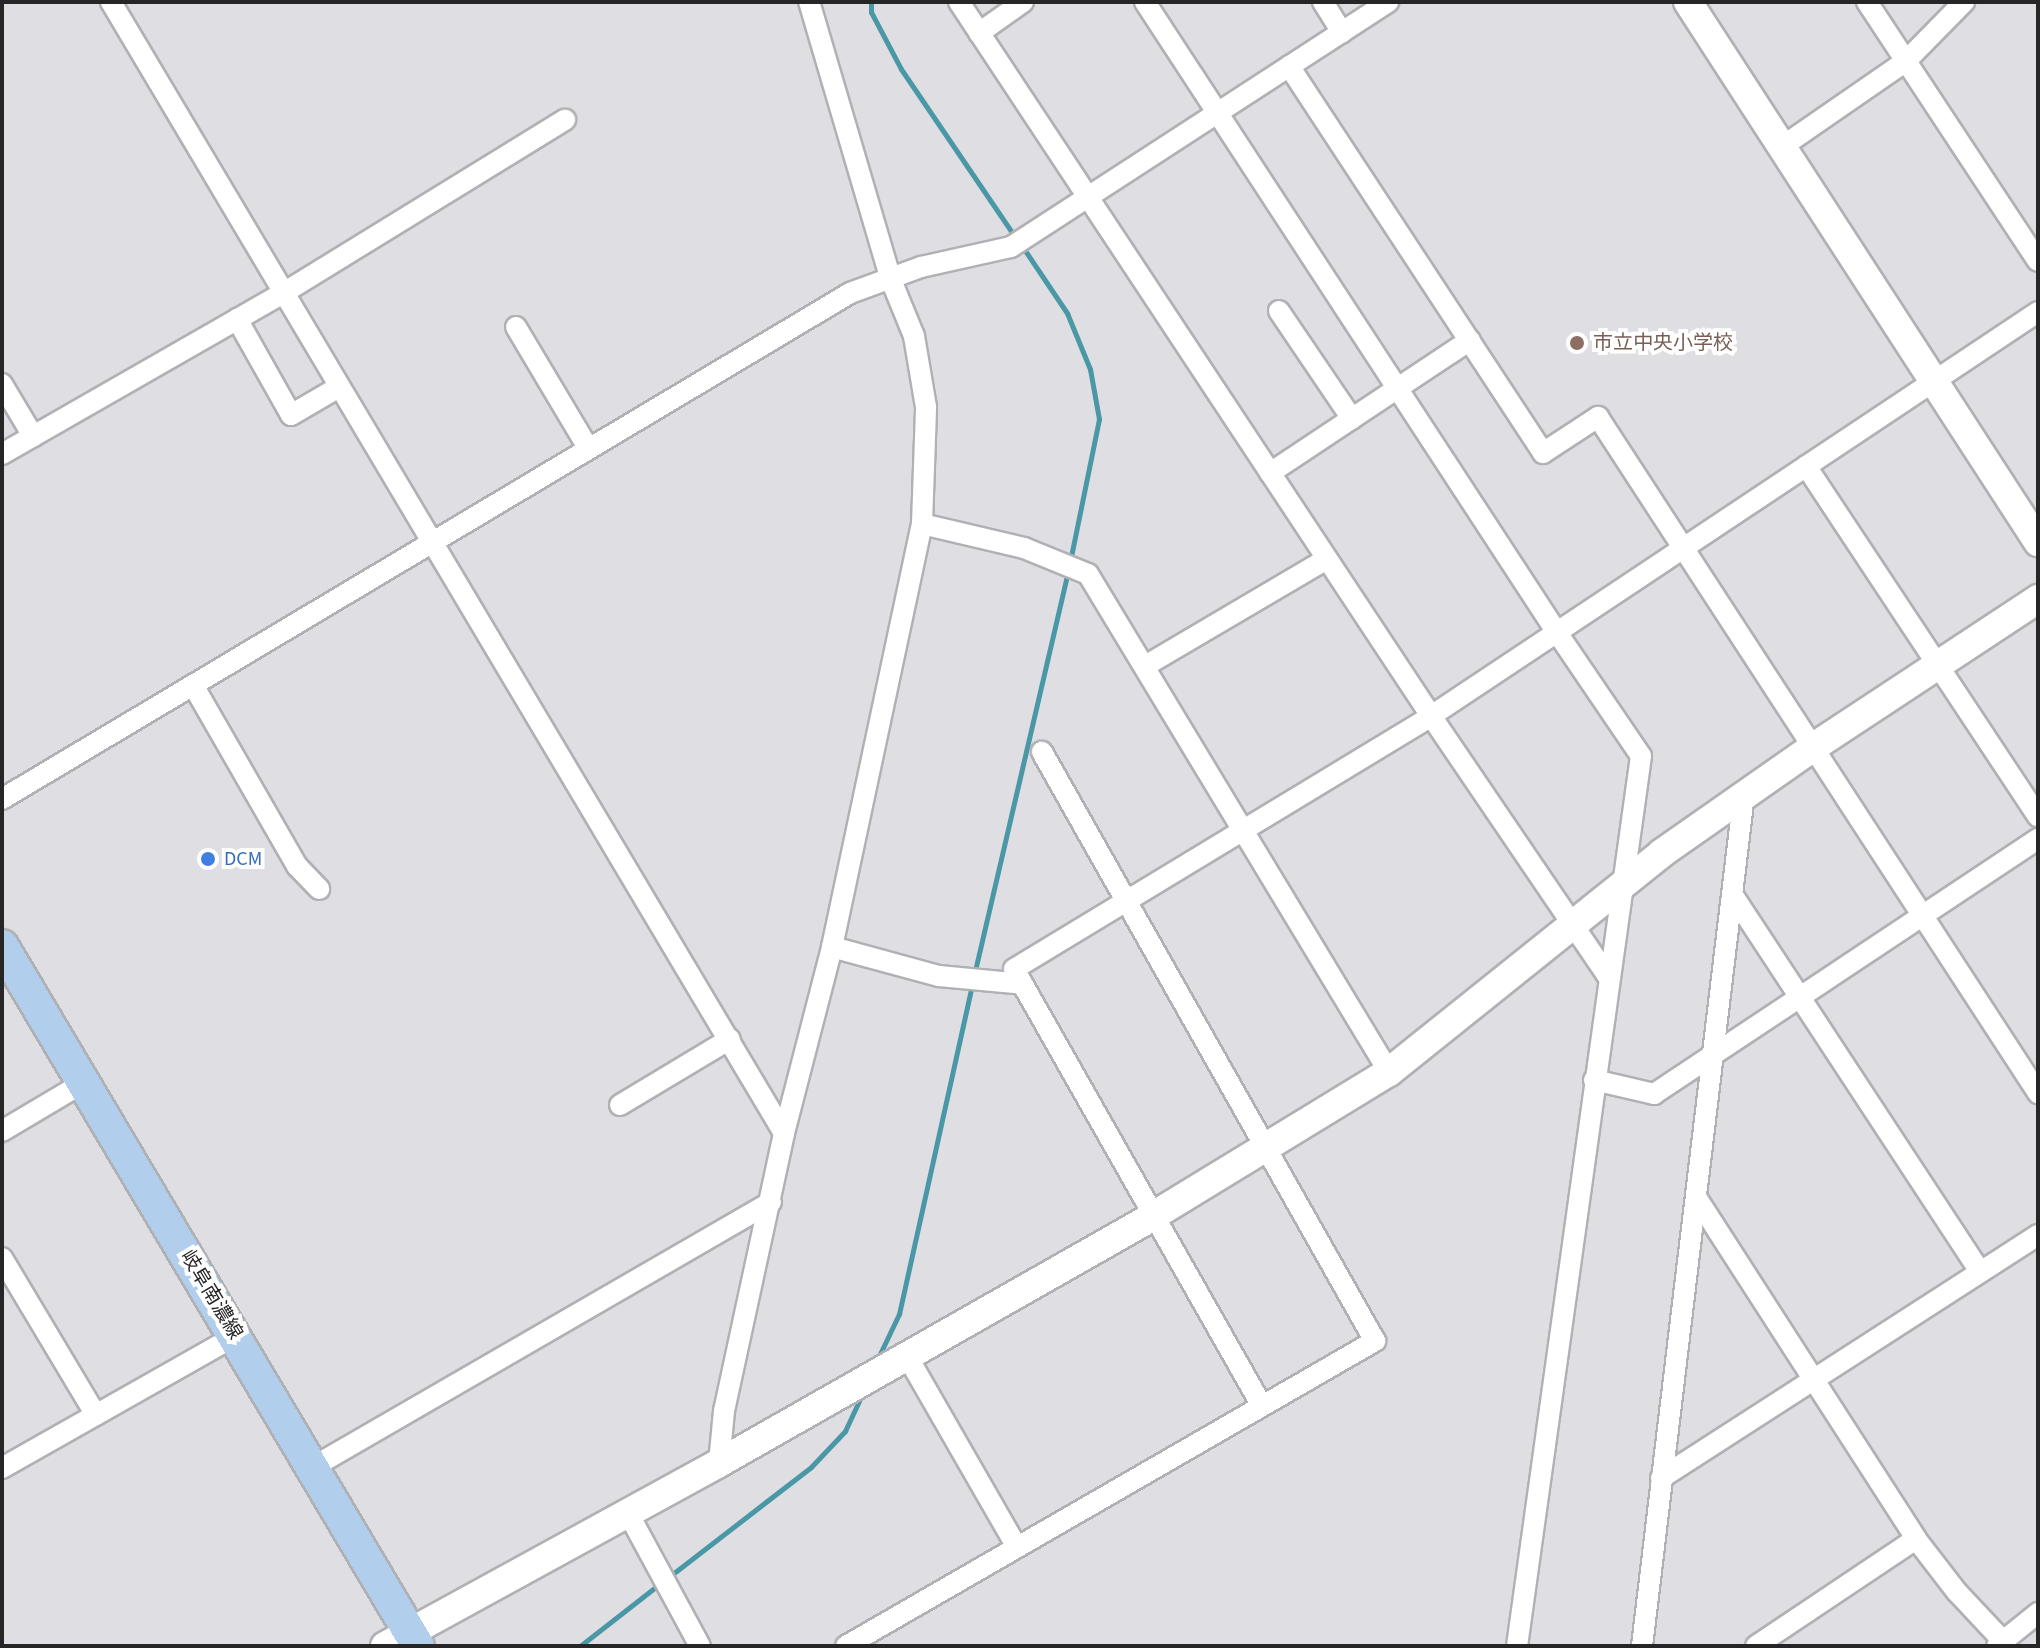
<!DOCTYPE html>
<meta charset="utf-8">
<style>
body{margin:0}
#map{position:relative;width:2040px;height:1648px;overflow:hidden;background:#dfdfe3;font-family:"Source Sans 3","Noto Sans JP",sans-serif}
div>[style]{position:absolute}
.stream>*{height:5px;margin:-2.5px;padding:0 2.5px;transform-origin:2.5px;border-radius:2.5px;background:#4a98a5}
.roads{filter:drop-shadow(2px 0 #b0b1b4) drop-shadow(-2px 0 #b0b1b4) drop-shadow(0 2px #b0b1b4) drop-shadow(0 -2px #b0b1b4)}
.street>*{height:20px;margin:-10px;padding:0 10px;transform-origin:10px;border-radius:10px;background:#fff}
.secondary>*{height:28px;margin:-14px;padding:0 14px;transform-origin:14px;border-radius:14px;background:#fff}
.primary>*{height:32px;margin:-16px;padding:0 16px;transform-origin:16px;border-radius:16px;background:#b1ceed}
.dots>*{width:22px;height:22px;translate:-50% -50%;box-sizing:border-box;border:4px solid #fff;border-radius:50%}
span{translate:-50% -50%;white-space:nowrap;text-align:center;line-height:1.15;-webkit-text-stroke:8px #fff;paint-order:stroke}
.education-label{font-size:20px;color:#785e54}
.left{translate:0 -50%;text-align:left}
.shop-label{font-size:20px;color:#366cbe}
.street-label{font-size:20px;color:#262627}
.frame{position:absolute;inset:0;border:4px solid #262627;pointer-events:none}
</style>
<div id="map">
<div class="stream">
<i style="left:871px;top:2px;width:10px;rotate:90deg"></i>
<i style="left:871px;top:12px;width:64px;rotate:62.2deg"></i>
<i style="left:901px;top:69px;width:204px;rotate:55.8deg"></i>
<i style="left:1022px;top:246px;width:81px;rotate:56.1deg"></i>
<i style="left:1067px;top:313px;width:61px;rotate:67.7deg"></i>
<i style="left:1090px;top:369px;width:51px;rotate:79.8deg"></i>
<i style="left:1099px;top:419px;width:146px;rotate:101.5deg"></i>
<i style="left:974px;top:975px;width:414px;rotate:-76.9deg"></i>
<i style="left:878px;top:1358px;width:49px;rotate:-64.5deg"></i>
<i style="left:899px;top:1314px;width:337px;rotate:-77.5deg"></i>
<i style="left:670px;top:1576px;width:178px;rotate:-37.7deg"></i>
<i style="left:811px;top:1467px;width:50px;rotate:-46.6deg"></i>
<i style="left:845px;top:1431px;width:38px;rotate:-65deg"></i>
<i style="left:580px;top:1646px;width:104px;rotate:-38deg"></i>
</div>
<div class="roads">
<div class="street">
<i style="left:111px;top:2px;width:1316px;rotate:59.25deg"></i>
<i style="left:959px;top:2px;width:856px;rotate:56.53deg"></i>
<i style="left:1431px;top:716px;width:315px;rotate:55.8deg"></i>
<i style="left:1145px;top:2px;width:751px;rotate:56.84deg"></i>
<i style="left:1556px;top:631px;width:151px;rotate:55.8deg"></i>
<i style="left:1641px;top:756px;width:899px;rotate:97.93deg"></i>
<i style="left:1323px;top:2px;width:36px;rotate:58deg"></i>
<i style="left:1867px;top:2px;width:310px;rotate:56.6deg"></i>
<i style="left:979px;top:33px;width:54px;rotate:-35.2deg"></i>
<i style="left:1289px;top:66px;width:463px;rotate:56.7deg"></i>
<i style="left:1543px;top:453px;width:66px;rotate:-33.2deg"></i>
<i style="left:1598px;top:417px;width:807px;rotate:56.94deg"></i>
<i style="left:1783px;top:146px;width:150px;rotate:-34.6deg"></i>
<i style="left:1906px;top:61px;width:83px;rotate:-45.5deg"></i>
<i style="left:1279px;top:311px;width:130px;rotate:55.9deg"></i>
<i style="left:237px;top:319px;width:110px;rotate:60.6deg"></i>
<i style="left:291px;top:415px;width:56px;rotate:-30.3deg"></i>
<i style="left:516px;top:327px;width:141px;rotate:59.2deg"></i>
<i style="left:2px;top:384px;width:61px;rotate:59.2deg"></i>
<i style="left:2px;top:454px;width:326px;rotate:-29.8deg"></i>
<i style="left:285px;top:292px;width:329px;rotate:-31.6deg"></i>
<i style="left:1806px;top:466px;width:420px;rotate:56.5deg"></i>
<i style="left:1270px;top:473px;width:240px;rotate:-33.6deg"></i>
<i style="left:922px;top:524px;width:105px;rotate:13.2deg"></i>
<i style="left:1024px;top:548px;width:69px;rotate:22.1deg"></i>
<i style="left:1088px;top:574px;width:582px;rotate:58.85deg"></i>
<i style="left:1145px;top:666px;width:211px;rotate:-30.5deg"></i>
<i style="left:193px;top:685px;width:209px;rotate:60.1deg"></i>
<i style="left:297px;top:866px;width:32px;rotate:46deg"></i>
<i style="left:2px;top:799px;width:987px;rotate:-30.82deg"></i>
<i style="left:850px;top:293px;width:76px;rotate:-20.1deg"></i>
<i style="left:921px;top:267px;width:92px;rotate:-12.5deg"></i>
<i style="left:1011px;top:247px;width:450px;rotate:-33deg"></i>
<i style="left:1734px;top:897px;width:448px;rotate:56.7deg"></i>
<i style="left:832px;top:947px;width:111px;rotate:15.2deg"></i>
<i style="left:939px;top:976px;width:84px;rotate:5.4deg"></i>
<i style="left:1594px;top:1080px;width:62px;rotate:13.1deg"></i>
<i style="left:1654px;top:1094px;width:461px;rotate:-33.6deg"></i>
<i style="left:620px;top:1105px;width:128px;rotate:-31deg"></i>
<i style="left:2px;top:1131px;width:94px;rotate:-30.7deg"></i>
<i style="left:1696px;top:1197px;width:407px;rotate:57.2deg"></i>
<i style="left:1916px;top:1539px;width:67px;rotate:52.3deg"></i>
<i style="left:1957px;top:1592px;width:67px;rotate:46.8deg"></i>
<i style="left:2px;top:1258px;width:183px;rotate:59.1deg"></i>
<i style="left:907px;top:1356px;width:220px;rotate:60.1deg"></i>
<i style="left:1262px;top:1406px;width:502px;rotate:-119.58deg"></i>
<i style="left:1014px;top:969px;width:488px;rotate:-31.2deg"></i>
<i style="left:1431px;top:716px;width:729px;rotate:-33.65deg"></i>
<i style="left:719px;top:1463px;width:52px;rotate:-84.5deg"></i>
<i style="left:724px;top:1411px;width:284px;rotate:-77.8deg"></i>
<i style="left:784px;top:1133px;width:192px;rotate:-75.5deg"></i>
<i style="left:832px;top:947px;width:432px;rotate:-78deg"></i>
<i style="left:922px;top:524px;width:117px;rotate:-88deg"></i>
<i style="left:926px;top:407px;width:72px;rotate:-99.6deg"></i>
<i style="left:914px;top:336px;width:61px;rotate:-112.3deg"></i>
<i style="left:891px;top:280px;width:290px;rotate:-106.4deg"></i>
<i style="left:313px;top:1467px;width:529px;rotate:-30.05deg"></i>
<i style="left:2px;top:1468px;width:268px;rotate:-29.5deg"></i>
<i style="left:1661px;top:1478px;width:449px;rotate:-32.8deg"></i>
<i style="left:628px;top:1513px;width:151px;rotate:61.6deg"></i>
<i style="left:846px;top:1646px;width:611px;rotate:-29.97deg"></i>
<i style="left:1375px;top:1341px;width:677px;rotate:-119.48deg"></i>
<i style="left:1642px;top:1646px;width:858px;rotate:-83.17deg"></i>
<i style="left:1756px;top:1646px;width:192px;rotate:-33.8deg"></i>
<i style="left:1997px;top:1646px;width:53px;rotate:-38.8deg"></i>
</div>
<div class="secondary">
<i style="left:1688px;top:2px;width:644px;rotate:57.05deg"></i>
<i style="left:385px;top:1646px;width:381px;rotate:-28.7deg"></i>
<i style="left:719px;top:1463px;width:499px;rotate:-29.6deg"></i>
<i style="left:1153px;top:1216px;width:276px;rotate:-31.4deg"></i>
<i style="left:1389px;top:1072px;width:350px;rotate:-38.7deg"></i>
<i style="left:1662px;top:853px;width:183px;rotate:-35deg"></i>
<i style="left:1812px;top:748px;width:271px;rotate:-33.4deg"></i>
</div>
<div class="primary">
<i style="left:2px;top:946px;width:814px;rotate:59.28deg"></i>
</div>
</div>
<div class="dots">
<i style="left:1577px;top:343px;background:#8d6e63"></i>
<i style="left:208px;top:859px;background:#3f7fe0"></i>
</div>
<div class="education-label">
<span class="left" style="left:1593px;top:343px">市立中央小学校</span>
</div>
<div class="shop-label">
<span class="left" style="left:224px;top:859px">DCM</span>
</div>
<div class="street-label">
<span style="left:211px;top:1295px;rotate:59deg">岐阜南濃線</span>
</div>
<div class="frame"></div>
</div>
